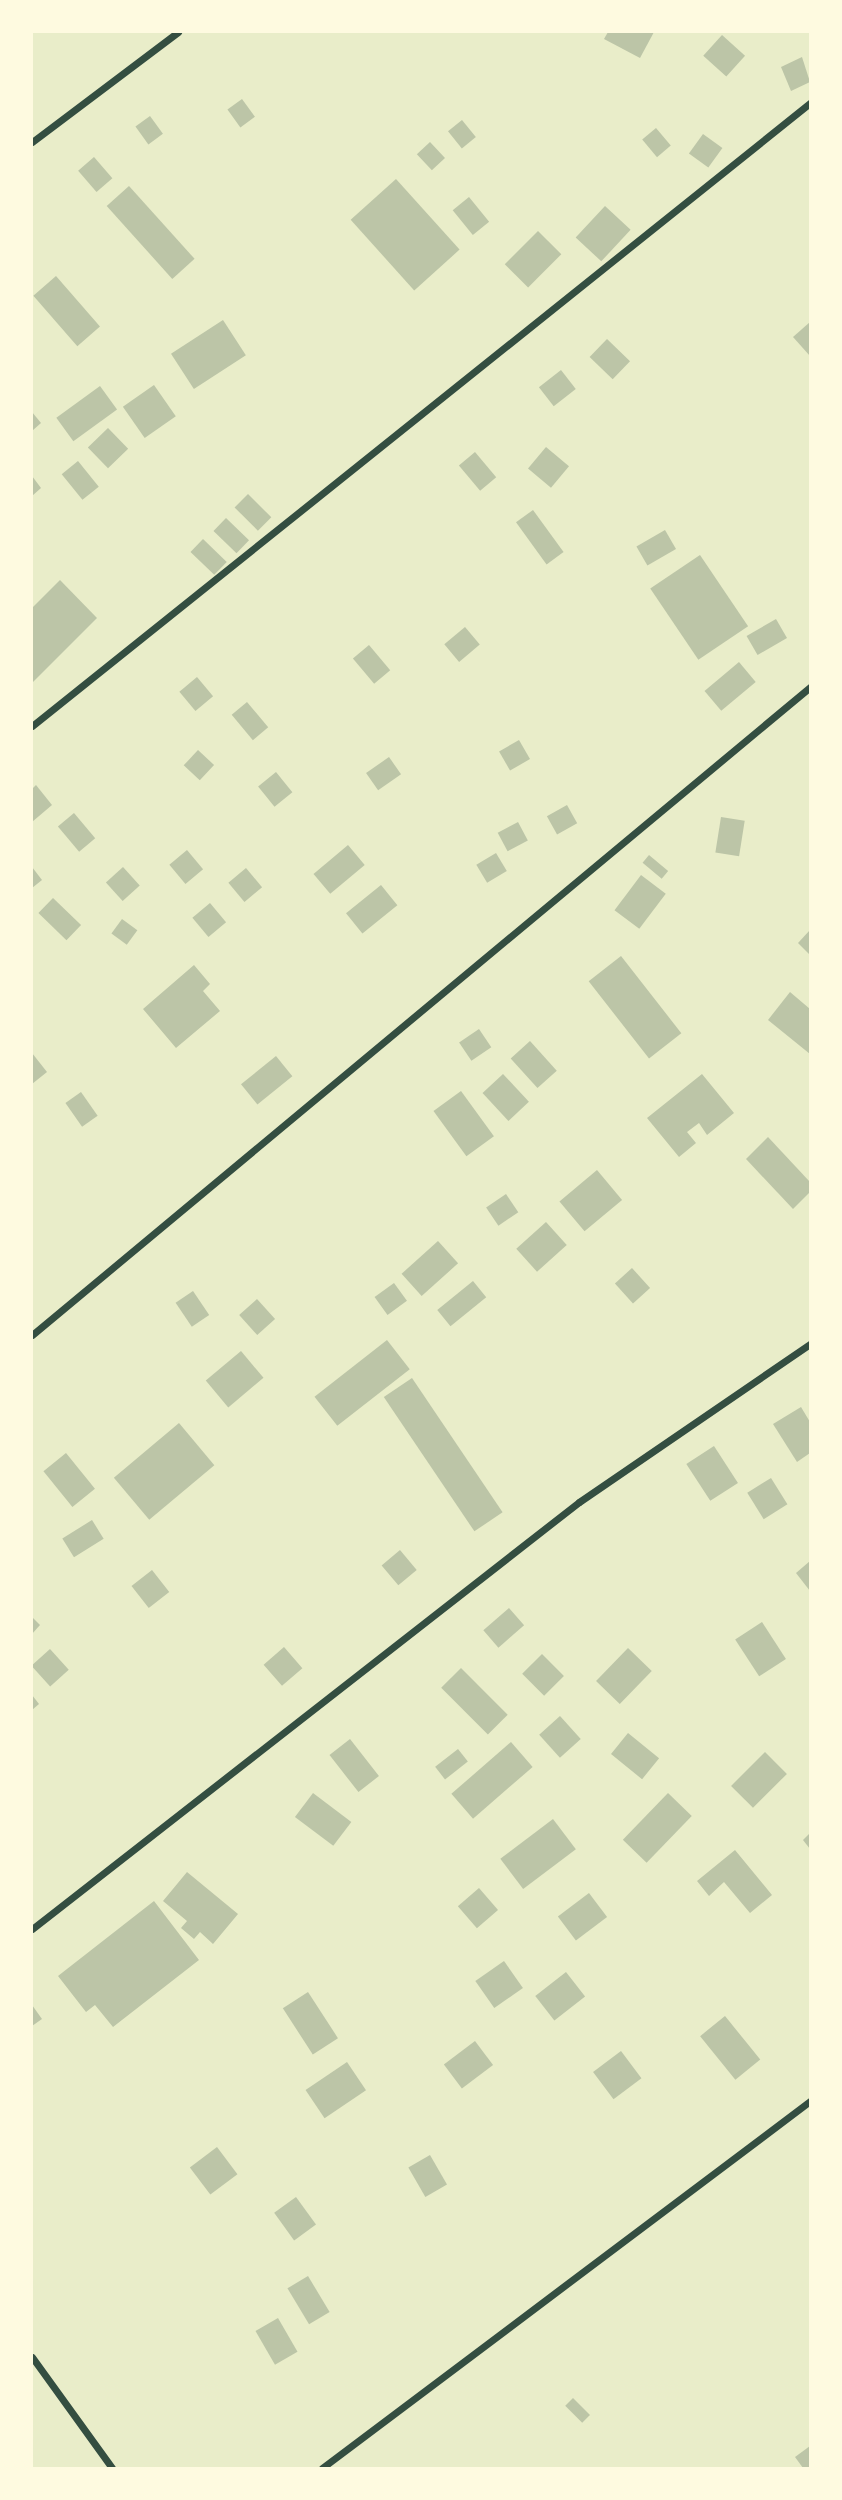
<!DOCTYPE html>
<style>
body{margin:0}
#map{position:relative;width:842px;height:2500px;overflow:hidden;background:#e9edc9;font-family:Jost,sans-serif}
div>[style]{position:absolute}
.building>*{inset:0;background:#bcc5a7;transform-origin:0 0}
.minor>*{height:7px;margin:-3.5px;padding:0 3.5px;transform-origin:3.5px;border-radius:3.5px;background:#344e41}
span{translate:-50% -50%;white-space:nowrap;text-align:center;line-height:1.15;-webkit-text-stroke:5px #fefae0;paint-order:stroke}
.frame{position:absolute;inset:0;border:33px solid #fefae0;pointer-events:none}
</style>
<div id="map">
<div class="building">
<i style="clip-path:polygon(608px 32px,654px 32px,640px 58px,604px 39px)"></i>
<i style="left:722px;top:35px;width:31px;height:28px;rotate:42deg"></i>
<i style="clip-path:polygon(802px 57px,810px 82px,791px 91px,781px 67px)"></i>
<i style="left:242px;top:99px;width:22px;height:18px;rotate:54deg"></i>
<i style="left:150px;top:116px;width:22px;height:18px;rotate:54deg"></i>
<i style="left:462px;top:120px;width:22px;height:18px;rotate:51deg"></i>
<i style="left:656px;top:128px;width:23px;height:18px;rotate:50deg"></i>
<i style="left:703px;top:134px;width:24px;height:24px;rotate:36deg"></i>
<i style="left:430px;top:142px;width:22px;height:18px;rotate:47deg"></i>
<i style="left:94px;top:157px;width:28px;height:21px;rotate:49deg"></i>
<i style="left:396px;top:179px;width:95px;height:61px;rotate:48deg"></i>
<i style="left:129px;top:186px;width:98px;height:30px;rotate:48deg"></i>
<i style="left:469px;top:197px;width:32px;height:21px;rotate:51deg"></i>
<i style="left:605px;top:206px;width:35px;height:43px;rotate:43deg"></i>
<i style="left:538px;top:231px;width:33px;height:47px;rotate:45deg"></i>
<i style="left:56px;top:276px;width:67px;height:30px;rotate:49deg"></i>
<i style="left:223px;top:320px;width:42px;height:62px;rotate:57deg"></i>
<i style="clip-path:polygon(810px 322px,810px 356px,793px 337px)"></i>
<i style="left:607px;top:339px;width:32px;height:25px;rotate:44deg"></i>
<i style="left:561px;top:370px;width:24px;height:28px;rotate:52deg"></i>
<i style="left:154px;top:385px;width:38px;height:38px;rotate:55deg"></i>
<i style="left:100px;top:386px;width:29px;height:54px;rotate:54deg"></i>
<i style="clip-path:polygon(32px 412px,41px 423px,32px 431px)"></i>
<i style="left:108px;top:428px;width:29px;height:28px;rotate:46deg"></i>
<i style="left:546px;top:447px;width:30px;height:28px;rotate:40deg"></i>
<i style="left:475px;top:452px;width:33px;height:21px;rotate:50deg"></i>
<i style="left:78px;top:461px;width:33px;height:21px;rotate:51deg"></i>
<i style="clip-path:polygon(32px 476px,41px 488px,32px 496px)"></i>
<i style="left:248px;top:494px;width:33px;height:19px;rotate:45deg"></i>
<i style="left:533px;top:510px;width:52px;height:21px;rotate:54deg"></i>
<i style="left:226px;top:518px;width:32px;height:18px;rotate:44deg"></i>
<i style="left:665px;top:530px;width:22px;height:33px;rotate:60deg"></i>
<i style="left:203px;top:539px;width:33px;height:18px;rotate:44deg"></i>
<i style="left:700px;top:555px;width:86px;height:60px;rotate:56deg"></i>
<i style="clip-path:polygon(60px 580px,97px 618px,32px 683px,32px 608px)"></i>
<i style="left:776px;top:619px;width:22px;height:34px;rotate:60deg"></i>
<i style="left:465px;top:627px;width:23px;height:27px;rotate:50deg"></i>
<i style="left:369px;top:645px;width:33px;height:21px;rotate:50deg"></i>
<i style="left:739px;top:662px;width:26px;height:45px;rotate:50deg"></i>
<i style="left:197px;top:677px;width:25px;height:23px;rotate:50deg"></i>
<i style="left:247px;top:702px;width:33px;height:20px;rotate:50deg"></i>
<i style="left:519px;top:740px;width:22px;height:23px;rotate:60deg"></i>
<i style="left:198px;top:750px;width:22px;height:21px;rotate:43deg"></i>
<i style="left:389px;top:757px;width:21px;height:28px;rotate:55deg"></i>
<i style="left:276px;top:772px;width:26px;height:23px;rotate:51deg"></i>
<i style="clip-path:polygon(36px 785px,52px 805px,32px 822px,32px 789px)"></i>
<i style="left:567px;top:805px;width:21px;height:23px;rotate:61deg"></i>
<i style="left:74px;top:813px;width:33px;height:21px;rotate:50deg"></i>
<i style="left:721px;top:817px;width:24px;height:36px;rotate:9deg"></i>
<i style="left:518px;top:822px;width:21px;height:23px;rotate:62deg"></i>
<i style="left:348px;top:845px;width:26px;height:45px;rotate:50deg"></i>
<i style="left:187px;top:850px;width:25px;height:23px;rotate:50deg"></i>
<i style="left:496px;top:853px;width:21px;height:23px;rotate:59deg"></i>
<i style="left:649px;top:855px;width:25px;height:10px;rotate:40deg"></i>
<i style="clip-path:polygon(32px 867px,42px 880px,32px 888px)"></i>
<i style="left:123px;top:867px;width:25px;height:23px;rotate:48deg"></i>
<i style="left:246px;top:868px;width:25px;height:23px;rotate:50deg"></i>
<i style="left:641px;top:875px;width:31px;height:44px;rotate:37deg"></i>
<i style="left:381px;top:885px;width:26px;height:45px;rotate:51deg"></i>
<i style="left:53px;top:898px;width:39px;height:21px;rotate:44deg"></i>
<i style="left:210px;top:903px;width:25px;height:23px;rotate:50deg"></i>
<i style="left:122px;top:919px;width:19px;height:18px;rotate:36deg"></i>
<i style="clip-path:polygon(810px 930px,810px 955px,798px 943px)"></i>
<i style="left:621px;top:956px;width:98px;height:41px;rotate:52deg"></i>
<i style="clip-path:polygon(194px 965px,210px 984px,203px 991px,220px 1011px,176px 1048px,143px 1009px)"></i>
<i style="clip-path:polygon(790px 992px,810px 1009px,810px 1054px,768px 1020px)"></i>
<i style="left:479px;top:1029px;width:22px;height:24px;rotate:56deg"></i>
<i style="left:530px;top:1041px;width:40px;height:26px;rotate:48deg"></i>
<i style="clip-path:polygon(32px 1053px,47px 1072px,32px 1084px)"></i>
<i style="left:276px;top:1056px;width:26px;height:45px;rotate:51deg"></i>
<i style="left:503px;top:1074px;width:38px;height:28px;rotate:47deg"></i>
<i style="clip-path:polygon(702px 1074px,734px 1113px,707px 1135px,699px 1123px,687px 1132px,696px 1143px,679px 1157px,647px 1118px)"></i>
<i style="left:461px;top:1091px;width:56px;height:34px;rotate:54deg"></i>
<i style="left:81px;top:1092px;width:29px;height:19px;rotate:55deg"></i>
<i style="clip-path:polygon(768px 1137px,810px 1182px,810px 1192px,793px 1209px,746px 1159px)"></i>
<i style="left:597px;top:1170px;width:39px;height:49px;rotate:50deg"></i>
<i style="left:506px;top:1194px;width:22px;height:24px;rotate:56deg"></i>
<i style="left:546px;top:1222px;width:31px;height:40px;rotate:48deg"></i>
<i style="left:438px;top:1241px;width:30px;height:49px;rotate:48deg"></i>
<i style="left:632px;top:1268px;width:27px;height:23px;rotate:48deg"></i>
<i style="left:473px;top:1281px;width:21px;height:46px;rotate:51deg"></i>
<i style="left:394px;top:1283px;width:22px;height:24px;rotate:54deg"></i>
<i style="left:193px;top:1291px;width:29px;height:21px;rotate:56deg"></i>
<i style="left:257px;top:1299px;width:27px;height:24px;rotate:48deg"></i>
<i style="left:387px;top:1340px;width:37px;height:92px;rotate:52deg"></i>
<i style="left:241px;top:1351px;width:35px;height:46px;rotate:50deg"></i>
<i style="left:412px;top:1378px;width:162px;height:34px;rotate:56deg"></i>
<i style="clip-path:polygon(801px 1407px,810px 1422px,810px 1453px,797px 1462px,773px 1424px)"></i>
<i style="left:179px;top:1423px;width:55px;height:85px;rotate:50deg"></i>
<i style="left:714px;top:1446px;width:44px;height:33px;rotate:57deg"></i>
<i style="left:66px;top:1453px;width:46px;height:29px;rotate:51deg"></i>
<i style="left:771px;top:1478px;width:31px;height:28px;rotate:58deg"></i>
<i style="left:92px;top:1520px;width:22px;height:35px;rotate:58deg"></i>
<i style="left:400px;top:1550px;width:26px;height:24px;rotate:50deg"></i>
<i style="clip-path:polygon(810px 1561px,810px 1591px,796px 1573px)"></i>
<i style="left:152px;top:1570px;width:28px;height:26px;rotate:52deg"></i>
<i style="left:509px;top:1608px;width:23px;height:34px;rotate:49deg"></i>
<i style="clip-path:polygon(32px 1617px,40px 1625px,32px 1634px)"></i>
<i style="left:762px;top:1622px;width:44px;height:32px;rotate:57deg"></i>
<i style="left:284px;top:1647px;width:28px;height:27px;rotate:49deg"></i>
<i style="left:628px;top:1648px;width:33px;height:46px;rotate:44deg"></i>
<i style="left:50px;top:1649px;width:28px;height:25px;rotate:48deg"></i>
<i style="left:542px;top:1654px;width:31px;height:28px;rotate:45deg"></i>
<i style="left:461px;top:1668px;width:66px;height:28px;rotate:45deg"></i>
<i style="clip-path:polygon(32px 1695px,39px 1704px,32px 1710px)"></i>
<i style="left:560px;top:1716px;width:31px;height:28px;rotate:48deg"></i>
<i style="left:628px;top:1733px;width:40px;height:27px;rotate:39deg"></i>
<i style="left:350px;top:1739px;width:47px;height:26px;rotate:52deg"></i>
<i style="left:511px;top:1742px;width:33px;height:79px;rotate:49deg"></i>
<i style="left:458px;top:1749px;width:16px;height:29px;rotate:52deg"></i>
<i style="left:765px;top:1752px;width:31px;height:48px;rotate:45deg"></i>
<i style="left:313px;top:1793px;width:48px;height:30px;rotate:37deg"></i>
<i style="left:668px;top:1793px;width:33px;height:65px;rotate:44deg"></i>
<i style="left:553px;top:1819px;width:38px;height:66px;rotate:53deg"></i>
<i style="clip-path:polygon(810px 1833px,810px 1849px,803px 1840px)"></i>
<i style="clip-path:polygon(735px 1850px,772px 1895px,750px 1913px,724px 1882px,709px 1896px,697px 1881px)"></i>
<i style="clip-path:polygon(187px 1872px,238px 1914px,213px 1944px,200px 1932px,194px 1939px,181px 1928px,187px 1921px,163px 1901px)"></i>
<i style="left:479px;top:1888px;width:29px;height:28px;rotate:49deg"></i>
<i style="left:589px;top:1893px;width:30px;height:39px;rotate:53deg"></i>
<i style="clip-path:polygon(154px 1901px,199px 1960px,113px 2027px,95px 2005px,86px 2012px,58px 1976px)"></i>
<i style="left:504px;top:1961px;width:33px;height:35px;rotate:55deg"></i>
<i style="left:566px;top:1972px;width:31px;height:39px;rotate:52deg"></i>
<i style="left:308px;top:1992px;width:55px;height:30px;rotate:57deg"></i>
<i style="clip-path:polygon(32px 2005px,42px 2019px,32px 2026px)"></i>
<i style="left:725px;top:2016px;width:56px;height:32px;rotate:51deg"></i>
<i style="left:475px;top:2041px;width:30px;height:39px;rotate:53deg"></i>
<i style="left:621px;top:2051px;width:34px;height:35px;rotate:53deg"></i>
<i style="left:347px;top:2062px;width:34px;height:50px;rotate:56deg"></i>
<i style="left:217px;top:2147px;width:34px;height:34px;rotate:53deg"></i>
<i style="left:430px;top:2155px;width:34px;height:25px;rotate:60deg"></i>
<i style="left:296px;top:2197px;width:34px;height:27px;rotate:54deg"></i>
<i style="left:308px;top:2276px;width:42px;height:24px;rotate:59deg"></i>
<i style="left:278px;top:2318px;width:39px;height:26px;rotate:60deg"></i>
<i style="left:573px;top:2398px;width:24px;height:11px;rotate:45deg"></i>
<i style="clip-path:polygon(810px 2446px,810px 2468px,803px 2468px,795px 2457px)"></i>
</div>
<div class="minor">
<i style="left:32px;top:142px;width:183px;rotate:-37deg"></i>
<i style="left:32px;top:726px;width:997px;rotate:-38.69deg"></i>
<i style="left:32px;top:1335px;width:1013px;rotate:-39.79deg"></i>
<i style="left:32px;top:1929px;width:694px;rotate:-37.98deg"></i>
<i style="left:579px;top:1502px;width:280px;rotate:-34.4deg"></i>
<i style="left:32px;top:2357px;width:137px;rotate:54.2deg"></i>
<i style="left:322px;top:2468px;width:611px;rotate:-36.94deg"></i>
</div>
<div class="frame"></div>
</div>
